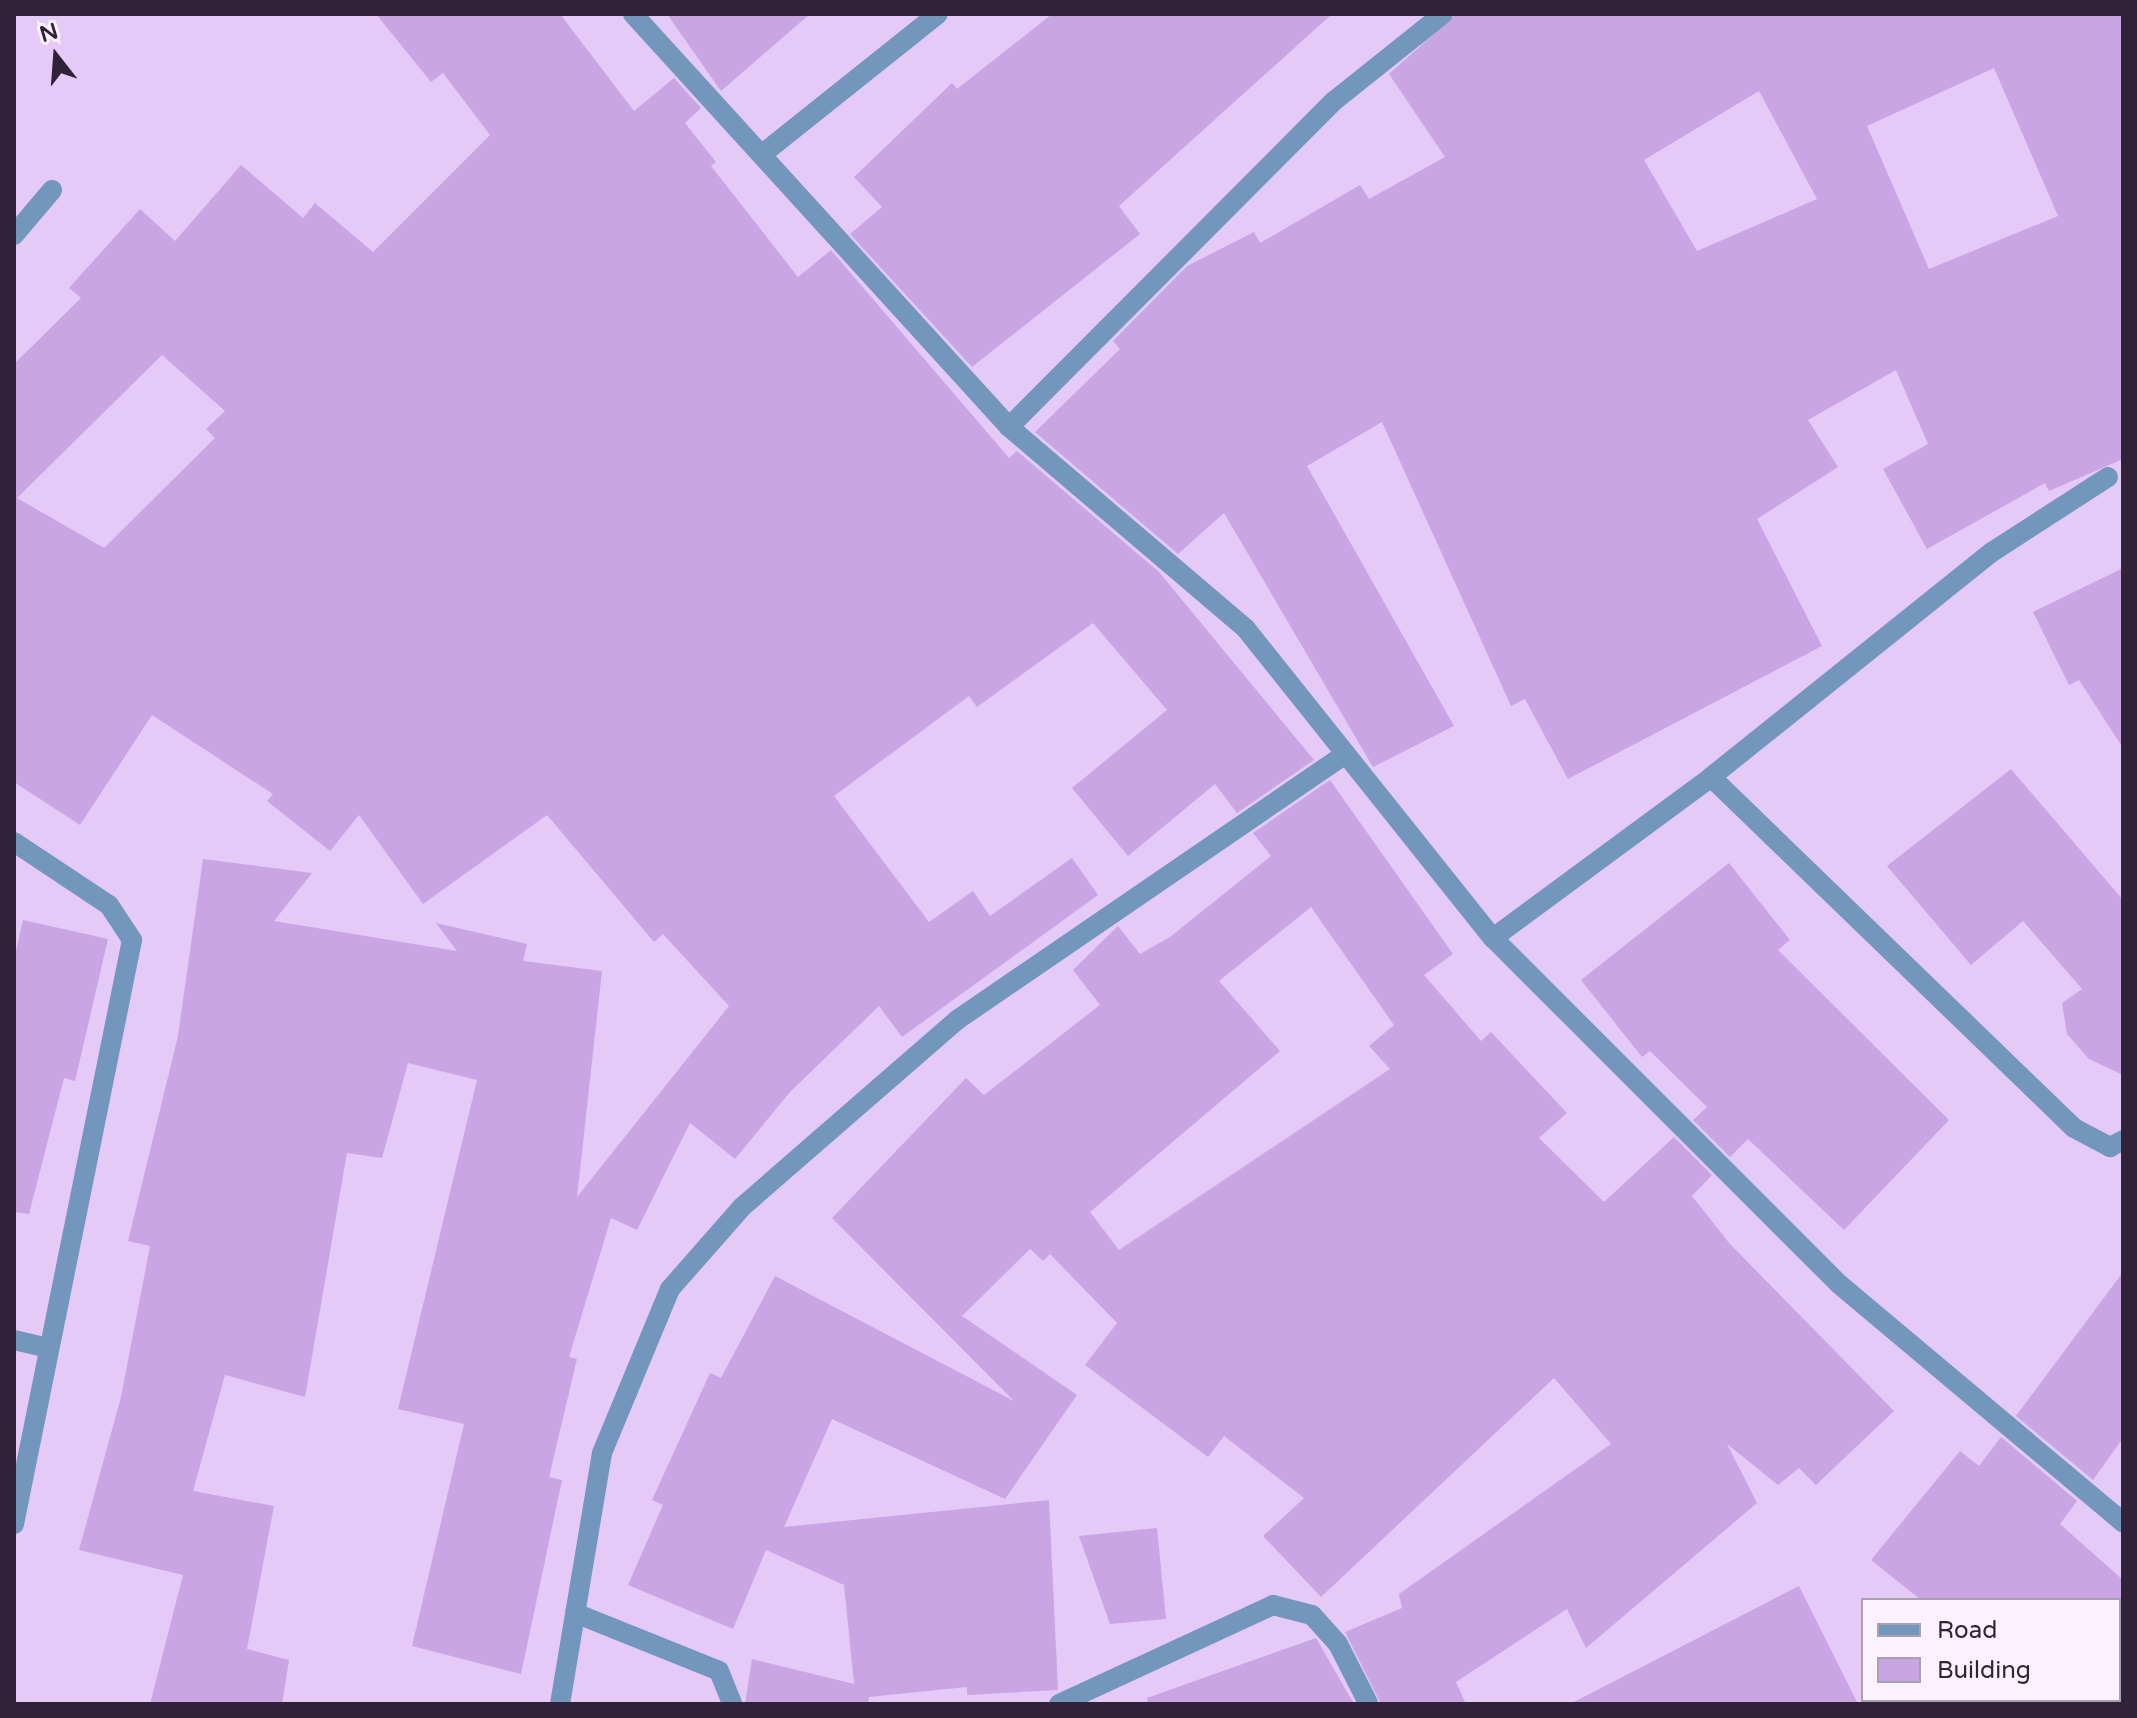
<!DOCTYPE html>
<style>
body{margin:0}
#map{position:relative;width:2137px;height:1718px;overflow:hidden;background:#e5c9f7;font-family:"Varela Round",sans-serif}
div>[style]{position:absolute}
.building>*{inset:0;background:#caa5e3}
.minor>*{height:20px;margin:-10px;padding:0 10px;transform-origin:10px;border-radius:10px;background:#7396bd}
span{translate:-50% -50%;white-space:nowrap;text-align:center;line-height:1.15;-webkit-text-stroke:7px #faf3ff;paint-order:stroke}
.frame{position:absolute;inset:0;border:16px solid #302339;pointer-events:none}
.legend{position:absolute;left:1861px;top:1598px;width:260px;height:104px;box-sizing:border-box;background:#faf3ff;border:2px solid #a9a0b0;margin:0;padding:10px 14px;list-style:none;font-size:24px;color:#302339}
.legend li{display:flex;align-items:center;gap:16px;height:40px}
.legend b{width:40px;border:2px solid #a9a0b0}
.north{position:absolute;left:16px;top:16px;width:80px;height:80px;-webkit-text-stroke:6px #faf3ff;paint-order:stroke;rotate:343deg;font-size:22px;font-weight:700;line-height:32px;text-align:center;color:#302339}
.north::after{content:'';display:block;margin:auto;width:28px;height:36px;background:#302339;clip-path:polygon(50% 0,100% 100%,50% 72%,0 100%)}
</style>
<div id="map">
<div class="building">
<i style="clip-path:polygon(evenodd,376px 14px,560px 14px,634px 111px,674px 78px,701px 108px,685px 123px,716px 162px,711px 166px,798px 277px,831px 250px,1009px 458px,1017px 451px,1159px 572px,1314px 760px,1237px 813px,1215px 784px,1128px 856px,1072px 788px,1167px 710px,1093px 623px,977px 707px,969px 696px,834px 796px,929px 922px,973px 891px,990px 916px,1072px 858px,1098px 895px,902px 1037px,879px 1006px,790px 1092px,735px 1159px,690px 1123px,637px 1230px,611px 1218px,569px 1357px,577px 1359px,549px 1477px,562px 1480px,521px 1674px,412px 1646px,464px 1424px,398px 1409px,477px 1080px,408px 1063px,382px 1158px,347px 1153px,305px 1397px,225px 1375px,193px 1491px,274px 1506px,247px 1649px,289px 1660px,282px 1704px,150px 1704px,183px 1575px,79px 1550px,121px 1397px,150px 1246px,128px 1241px,178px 1036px,203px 859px,312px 873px,274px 921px,457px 951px,436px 923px,527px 944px,523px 961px,602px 971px,577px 1197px,729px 1006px,663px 934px,654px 942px,547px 815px,423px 904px,359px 815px,330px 851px,267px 801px,273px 794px,152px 715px,80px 825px,14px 782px,14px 364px,81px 298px,69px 288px,140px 209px,175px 241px,241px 165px,303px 218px,315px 203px,373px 252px,490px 135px,443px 73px,431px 82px,376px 14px,162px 355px,225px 411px,206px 429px,215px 438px,104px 548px,17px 498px,162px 355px)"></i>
<i style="clip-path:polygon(667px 14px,810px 14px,721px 91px)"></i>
<i style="clip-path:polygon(1052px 14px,1332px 14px,1119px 206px,1140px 234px,972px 367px,850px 234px,882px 207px,854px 177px,952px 83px,957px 89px)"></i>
<i style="clip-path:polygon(evenodd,1456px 14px,2123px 14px,2123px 459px,2049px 491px,2045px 483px,1927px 549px,1883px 469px,1928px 444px,1896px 370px,1808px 420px,1838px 467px,1757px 519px,1822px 646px,1568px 779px,1525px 699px,1511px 706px,1382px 422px,1307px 466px,1454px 726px,1373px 767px,1224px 513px,1178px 554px,1035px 432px,1120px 349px,1113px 341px,1187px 266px,1254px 232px,1260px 243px,1360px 185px,1369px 199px,1445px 157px,1389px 74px,1456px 14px,1994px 68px,2058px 216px,1929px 269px,1867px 126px,1994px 68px,1456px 14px,1759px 91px,1817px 199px,1697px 251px,1644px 160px,1759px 91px)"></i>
<i style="clip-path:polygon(2123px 568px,2123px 748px,2079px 680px,2069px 685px,2033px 612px)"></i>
<i style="clip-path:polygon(2011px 769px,2123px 900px,2123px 1075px,2089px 1059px,2067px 1034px,2062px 1003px,2082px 989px,2023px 921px,1971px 965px,1887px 866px)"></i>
<i style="clip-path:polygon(evenodd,1330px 780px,1453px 954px,1424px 975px,1481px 1041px,1491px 1032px,1567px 1113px,1539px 1138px,1604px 1202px,1674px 1137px,1712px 1175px,1692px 1196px,1730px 1244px,1894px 1411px,1816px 1485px,1799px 1468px,1778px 1485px,1727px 1444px,1757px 1503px,1586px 1648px,1567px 1609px,1456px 1682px,1466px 1704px,1381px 1704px,1345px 1632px,1402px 1608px,1399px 1594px,1611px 1444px,1554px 1378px,1321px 1597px,1263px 1536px,1304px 1498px,1224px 1436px,1208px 1457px,1085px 1365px,1117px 1323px,1050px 1254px,1043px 1261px,1030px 1249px,962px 1316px,1077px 1395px,1005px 1499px,832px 1419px,784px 1527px,1049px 1500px,1058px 1690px,967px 1695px,967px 1687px,869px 1697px,868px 1704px,745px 1704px,752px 1659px,854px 1684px,844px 1585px,766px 1550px,733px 1629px,628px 1585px,663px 1505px,652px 1500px,710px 1373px,721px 1378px,775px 1276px,1014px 1401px,832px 1218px,966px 1078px,984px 1095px,1100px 1005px,1073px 970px,1118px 926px,1140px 954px,1170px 937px,1271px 856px,1253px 833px,1330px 780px,1311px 907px,1394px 1025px,1369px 1046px,1390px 1069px,1119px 1250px,1090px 1212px,1280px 1051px,1219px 981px,1311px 907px)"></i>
<i style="clip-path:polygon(1729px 863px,1790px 940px,1778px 950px,1949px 1120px,1844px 1230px,1748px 1139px,1730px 1157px,1693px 1120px,1707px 1107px,1650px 1051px,1642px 1057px,1581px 980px)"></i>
<i style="clip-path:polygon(23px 920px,108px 939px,75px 1081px,64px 1078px,29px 1214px,14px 1212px,14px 960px)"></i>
<i style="clip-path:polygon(2123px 1272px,2123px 1438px,2093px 1480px,2016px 1416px)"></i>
<i style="clip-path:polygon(2001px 1437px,2077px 1501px,2060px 1524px,2123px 1580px,2123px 1600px,1921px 1600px,1871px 1560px,1960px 1451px,1979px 1466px)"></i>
<i style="clip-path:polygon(1157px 1528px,1166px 1619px,1110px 1624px,1079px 1536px)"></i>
<i style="clip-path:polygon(1799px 1586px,1858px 1704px,1570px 1704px)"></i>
<i style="clip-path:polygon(1316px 1638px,1354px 1704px,1148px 1704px,1147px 1698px)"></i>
</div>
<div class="minor">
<i style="left:633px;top:14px;width:559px;rotate:47.68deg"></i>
<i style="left:1009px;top:427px;width:311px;rotate:40.4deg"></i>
<i style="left:1246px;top:629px;width:396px;rotate:51.4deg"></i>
<i style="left:1493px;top:938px;width:489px;rotate:45deg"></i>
<i style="left:1839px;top:1284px;width:371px;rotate:40deg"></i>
<i style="left:765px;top:152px;width:221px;rotate:-38.6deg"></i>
<i style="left:14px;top:235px;width:59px;rotate:-49.8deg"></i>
<i style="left:1009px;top:427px;width:460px;rotate:-45.1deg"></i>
<i style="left:1334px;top:101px;width:139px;rotate:-38.6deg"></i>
<i style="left:1711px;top:777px;width:505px;rotate:44.04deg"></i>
<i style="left:2074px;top:1128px;width:41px;rotate:27.8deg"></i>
<i style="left:2110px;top:1147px;width:15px;rotate:-28deg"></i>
<i style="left:14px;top:842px;width:114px;rotate:33.6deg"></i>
<i style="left:109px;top:905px;width:42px;rotate:56.7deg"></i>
<i style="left:132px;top:940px;width:596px;rotate:101.42deg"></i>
<i style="left:1493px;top:938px;width:271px;rotate:-36.4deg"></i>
<i style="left:1711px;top:777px;width:360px;rotate:-38.7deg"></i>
<i style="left:1992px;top:552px;width:138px;rotate:-32.9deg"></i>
<i style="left:14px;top:1340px;width:32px;rotate:13deg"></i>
<i style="left:575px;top:1613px;width:155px;rotate:21.9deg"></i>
<i style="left:719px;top:1671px;width:35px;rotate:68deg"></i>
<i style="left:560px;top:1704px;width:254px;rotate:-80.5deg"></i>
<i style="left:602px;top:1453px;width:178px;rotate:-67.5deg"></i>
<i style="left:670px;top:1289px;width:109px;rotate:-48.7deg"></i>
<i style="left:742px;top:1207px;width:285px;rotate:-41deg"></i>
<i style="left:957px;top:1020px;width:471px;rotate:-34.4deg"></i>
<i style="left:1059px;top:1704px;width:236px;rotate:-24.8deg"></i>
<i style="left:1273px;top:1605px;width:40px;rotate:14.4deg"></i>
<i style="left:1312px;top:1615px;width:39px;rotate:48deg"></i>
<i style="left:1338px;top:1644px;width:66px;rotate:63deg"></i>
</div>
<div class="frame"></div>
<ul class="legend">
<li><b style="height:10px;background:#7396bd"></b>Road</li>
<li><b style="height:22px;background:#caa5e3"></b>Building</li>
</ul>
<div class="north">N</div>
</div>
